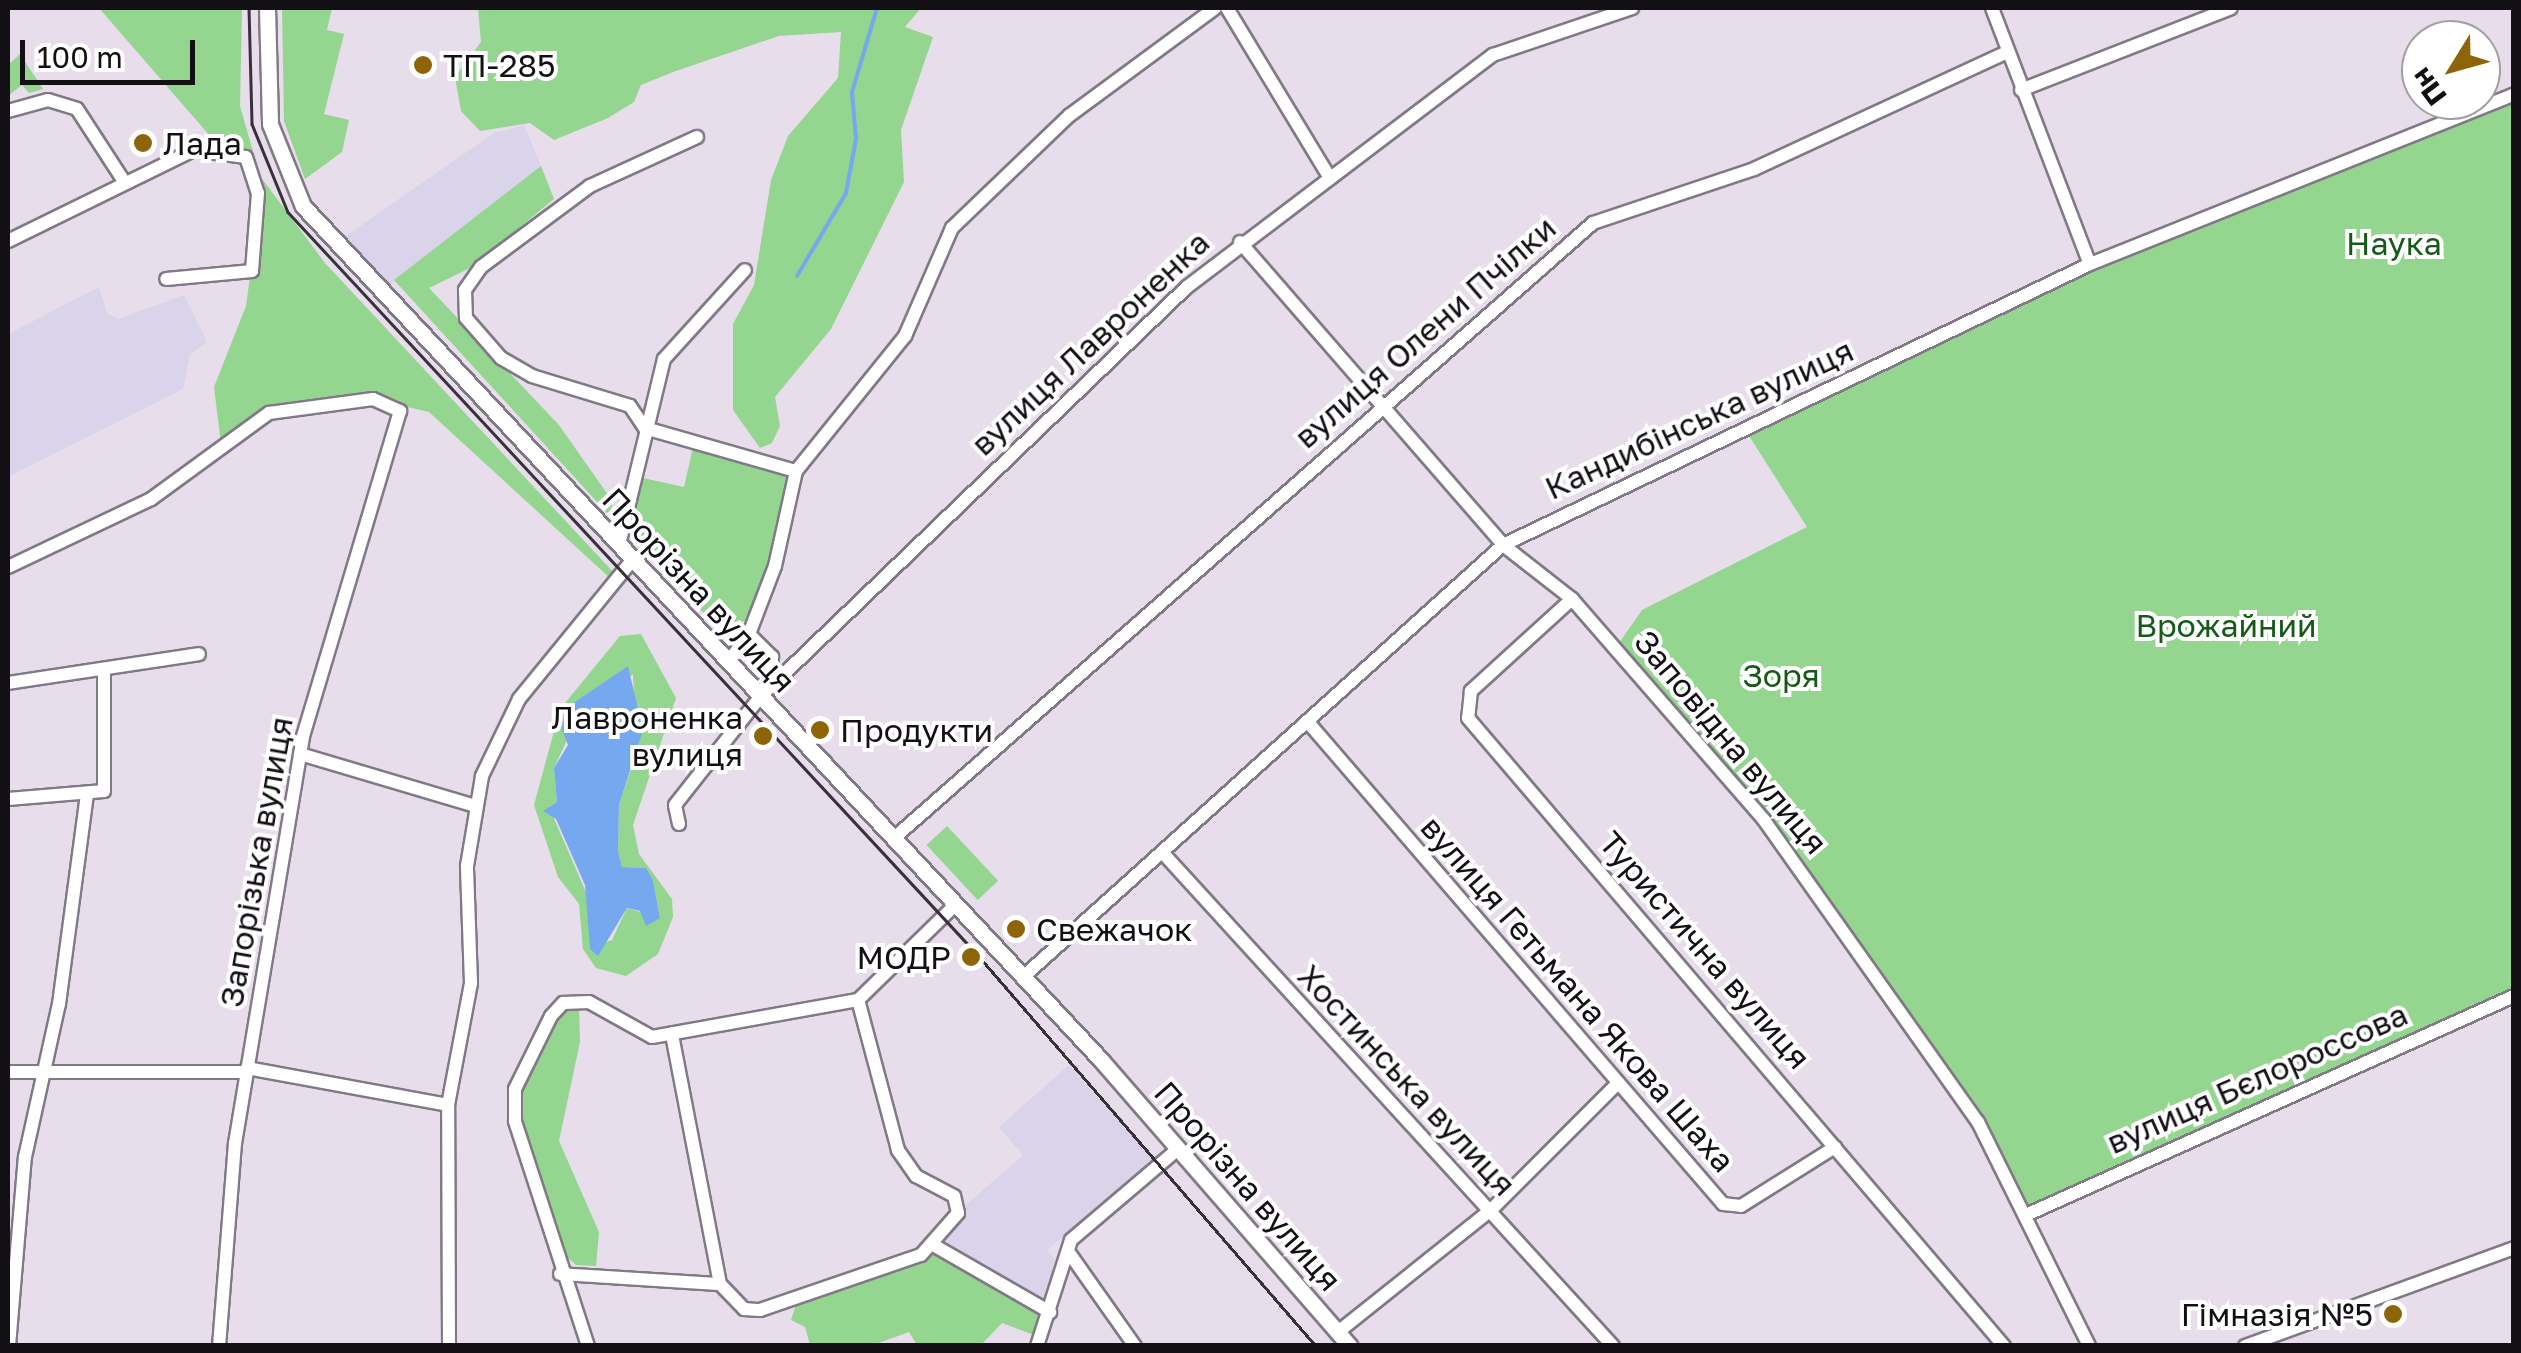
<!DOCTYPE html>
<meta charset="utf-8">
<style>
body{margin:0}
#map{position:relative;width:2521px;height:1353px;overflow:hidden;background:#e7ddeb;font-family:"Golos Text",sans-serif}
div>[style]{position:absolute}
.industrial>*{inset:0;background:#d9d4e9}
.green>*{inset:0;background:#94d590;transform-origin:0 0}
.water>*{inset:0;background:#76a8f0}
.stream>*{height:4px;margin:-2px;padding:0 2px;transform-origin:2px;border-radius:2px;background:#76a8f0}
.roads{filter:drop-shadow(2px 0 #817985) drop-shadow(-2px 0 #817985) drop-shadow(0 2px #817985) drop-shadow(0 -2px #817985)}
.minor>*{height:12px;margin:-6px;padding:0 6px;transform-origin:6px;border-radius:6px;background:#fff}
.major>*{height:15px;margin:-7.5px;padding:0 7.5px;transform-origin:7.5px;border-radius:7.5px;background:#fff}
.tram>*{height:2.5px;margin:-1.25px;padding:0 1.25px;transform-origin:1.25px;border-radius:1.25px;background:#373239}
.dots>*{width:28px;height:28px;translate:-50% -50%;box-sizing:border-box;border:5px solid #fff;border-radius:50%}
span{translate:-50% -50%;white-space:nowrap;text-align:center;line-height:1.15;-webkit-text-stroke:8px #fff;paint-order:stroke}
.poi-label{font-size:32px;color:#131015}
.left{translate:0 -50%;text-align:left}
.right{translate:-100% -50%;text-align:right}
.park-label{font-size:32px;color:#175917}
.street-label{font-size:32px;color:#131015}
.frame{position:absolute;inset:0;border:10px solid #131015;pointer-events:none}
.north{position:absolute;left:2401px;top:20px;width:100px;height:100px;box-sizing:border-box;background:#fff;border:2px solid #a19fa1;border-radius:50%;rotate:233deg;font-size:28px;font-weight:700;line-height:40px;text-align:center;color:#131015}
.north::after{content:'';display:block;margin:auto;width:35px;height:45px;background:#8d6407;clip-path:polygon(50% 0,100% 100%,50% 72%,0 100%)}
.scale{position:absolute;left:20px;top:40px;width:175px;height:45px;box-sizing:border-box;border:5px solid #131015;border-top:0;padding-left:12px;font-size:30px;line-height:35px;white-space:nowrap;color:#131015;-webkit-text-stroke:8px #fff;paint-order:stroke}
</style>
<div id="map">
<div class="industrial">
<i style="clip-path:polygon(524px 125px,541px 166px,384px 289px,337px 242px,494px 133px)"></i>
<i style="clip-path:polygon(99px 287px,107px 313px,118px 319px,184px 295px,207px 342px,190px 355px,183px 389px,8px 477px,8px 334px)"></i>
<i style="clip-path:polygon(1069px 1065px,1159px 1167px,1071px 1240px,1066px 1234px,1047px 1250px,1055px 1260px,1045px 1301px,943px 1242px,967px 1204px,1023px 1155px,999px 1127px)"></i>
</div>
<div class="green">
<i style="clip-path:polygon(99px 8px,242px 8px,240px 106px,256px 162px,223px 151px)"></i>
<i style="clip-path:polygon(282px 8px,332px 8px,327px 30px,344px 34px,324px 114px,349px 120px,342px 152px,305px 179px,284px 121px)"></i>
<i style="clip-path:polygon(478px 8px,921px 8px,905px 27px,933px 37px,901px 130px,904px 182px,831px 329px,775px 397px,780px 426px,772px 443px,760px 448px,733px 410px,733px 324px,754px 285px,771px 180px,788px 136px,838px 78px,841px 32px,779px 36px,673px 72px,641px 85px,634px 102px,608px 118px,554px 140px,530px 123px,480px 131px,461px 111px,455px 77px,481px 42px)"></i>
<i style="clip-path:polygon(20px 54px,43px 89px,29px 93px,22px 85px,8px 96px,8px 65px)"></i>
<i style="clip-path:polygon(2513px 94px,2513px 996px,2026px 1215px,1852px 935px,1617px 646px,1642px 610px,1807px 527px,1744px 428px,2090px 264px)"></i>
<i style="clip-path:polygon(541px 166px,554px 199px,470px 268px,429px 288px,559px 425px,613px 502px,609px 515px,394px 280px)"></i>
<i style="clip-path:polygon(263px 180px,325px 263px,616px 575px,611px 579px,429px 412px,373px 399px,295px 407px,221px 444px,214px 387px,246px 306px)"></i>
<i style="clip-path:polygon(694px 443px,796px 471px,754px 617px,727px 628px,715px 625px,630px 536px,643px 478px,684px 487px)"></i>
<i style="clip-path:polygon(evenodd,641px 634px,676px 698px,633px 825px,639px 854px,672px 899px,673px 917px,658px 954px,626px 976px,596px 968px,583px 949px,579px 904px,558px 877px,534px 805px,560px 709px,620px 636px,641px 634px,633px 674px,637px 751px,619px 805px,618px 851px,622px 867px,645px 868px,653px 880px,660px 918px,627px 908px,612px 940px,590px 948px,592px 906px,549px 807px,557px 802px,554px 768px,567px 740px,633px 674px)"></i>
<i style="left:947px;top:826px;width:75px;height:28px;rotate:47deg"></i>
<i style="clip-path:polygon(568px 1006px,579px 1008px,580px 1042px,559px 1141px,599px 1232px,596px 1266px,576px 1265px,560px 1251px,519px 1127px,524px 1083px,550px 1023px)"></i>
<i style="clip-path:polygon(935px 1246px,1050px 1312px,1039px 1337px,1002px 1323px,980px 1346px,917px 1345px,909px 1332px,873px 1345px,810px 1345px,805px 1327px,791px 1320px,799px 1295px)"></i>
</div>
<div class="water">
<i style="clip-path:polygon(628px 666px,643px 730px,619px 805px,618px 851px,622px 867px,646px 868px,653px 880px,660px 918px,646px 926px,640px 911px,627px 908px,598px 956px,590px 949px,585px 885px,556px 819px,543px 811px,557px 802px,554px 768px,568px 745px,560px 725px,572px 704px)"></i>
</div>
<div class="stream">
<i style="left:797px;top:276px;width:96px;rotate:-59.4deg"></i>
<i style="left:846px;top:193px;width:55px;rotate:-79.5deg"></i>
<i style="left:856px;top:139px;width:47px;rotate:-94.9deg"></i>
<i style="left:852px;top:92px;width:88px;rotate:-73.4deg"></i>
</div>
<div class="roads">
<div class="minor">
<i style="left:1227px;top:8px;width:199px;rotate:58.8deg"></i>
<i style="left:1992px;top:8px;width:274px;rotate:69.1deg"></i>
<i style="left:2021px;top:90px;width:225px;rotate:-21.3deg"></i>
<i style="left:8px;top:111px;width:41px;rotate:-15.4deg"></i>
<i style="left:48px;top:100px;width:30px;rotate:17deg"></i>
<i style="left:77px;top:109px;width:88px;rotate:57deg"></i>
<i style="left:697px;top:137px;width:118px;rotate:155.4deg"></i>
<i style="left:590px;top:186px;width:136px;rotate:143.4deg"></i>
<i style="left:481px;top:267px;width:28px;rotate:125deg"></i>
<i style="left:465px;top:290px;width:28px;rotate:88deg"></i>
<i style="left:466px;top:318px;width:53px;rotate:48.8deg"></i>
<i style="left:501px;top:358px;width:36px;rotate:30deg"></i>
<i style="left:532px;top:376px;width:102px;rotate:17deg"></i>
<i style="left:630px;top:406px;width:27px;rotate:56deg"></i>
<i style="left:645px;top:428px;width:157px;rotate:15.9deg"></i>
<i style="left:8px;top:241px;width:207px;rotate:-26.1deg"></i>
<i style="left:194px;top:150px;width:52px;rotate:7.7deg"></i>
<i style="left:246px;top:157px;width:38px;rotate:72deg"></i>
<i style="left:258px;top:193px;width:78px;rotate:94.4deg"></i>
<i style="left:252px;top:271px;width:86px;rotate:174.7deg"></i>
<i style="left:1240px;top:242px;width:401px;rotate:49deg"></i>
<i style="left:1503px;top:545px;width:88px;rotate:38deg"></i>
<i style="left:1572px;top:599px;width:293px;rotate:49deg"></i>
<i style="left:1764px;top:820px;width:370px;rotate:54.7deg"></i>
<i style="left:1978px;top:1122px;width:250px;rotate:63.6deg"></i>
<i style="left:619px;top:545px;width:191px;rotate:-76.4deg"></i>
<i style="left:664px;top:359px;width:120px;rotate:-47.7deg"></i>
<i style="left:8px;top:567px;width:158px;rotate:-25.4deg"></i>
<i style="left:151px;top:499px;width:146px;rotate:-36.1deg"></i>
<i style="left:269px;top:413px;width:105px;rotate:-7.7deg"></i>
<i style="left:373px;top:399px;width:30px;rotate:24deg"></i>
<i style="left:400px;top:411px;width:340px;rotate:106.6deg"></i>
<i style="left:303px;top:737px;width:412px;rotate:99.5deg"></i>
<i style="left:235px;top:1143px;width:204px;rotate:94.5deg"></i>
<i style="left:1572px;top:599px;width:137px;rotate:137.7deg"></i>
<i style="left:1471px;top:691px;width:27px;rotate:96deg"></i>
<i style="left:1468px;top:718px;width:826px;rotate:49.52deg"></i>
<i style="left:728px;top:662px;width:35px;rotate:-53deg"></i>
<i style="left:8px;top:683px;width:193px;rotate:-8.6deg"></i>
<i style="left:766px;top:686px;width:30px;rotate:-78deg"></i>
<i style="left:772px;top:657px;width:33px;rotate:-135deg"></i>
<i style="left:749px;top:634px;width:73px;rotate:-69.1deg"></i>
<i style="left:775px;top:566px;width:97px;rotate:-77.5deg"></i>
<i style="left:796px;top:471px;width:174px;rotate:-51.1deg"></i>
<i style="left:905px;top:336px;width:118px;rotate:-66.5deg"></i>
<i style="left:952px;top:228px;width:163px;rotate:-43.8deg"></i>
<i style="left:1070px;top:115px;width:180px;rotate:-36.4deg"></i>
<i style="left:1307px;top:721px;width:637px;rotate:49.26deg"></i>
<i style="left:1723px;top:1204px;width:18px;rotate:6deg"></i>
<i style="left:1741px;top:1206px;width:111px;rotate:-32.1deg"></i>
<i style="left:300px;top:754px;width:184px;rotate:16.5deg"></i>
<i style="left:8px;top:799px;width:96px;rotate:-4.8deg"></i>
<i style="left:104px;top:791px;width:119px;rotate:-90deg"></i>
<i style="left:679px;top:824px;width:19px;rotate:-102deg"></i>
<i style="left:675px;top:805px;width:137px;rotate:-51.8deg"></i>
<i style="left:760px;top:697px;width:592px;rotate:-43.84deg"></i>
<i style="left:1187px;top:287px;width:384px;rotate:-37.2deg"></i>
<i style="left:1493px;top:55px;width:147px;rotate:-18.7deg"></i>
<i style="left:894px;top:838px;width:931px;rotate:-41.34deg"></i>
<i style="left:1593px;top:223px;width:170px;rotate:-18.5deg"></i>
<i style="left:1754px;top:169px;width:279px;rotate:-24.8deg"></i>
<i style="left:1162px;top:852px;width:669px;rotate:47.61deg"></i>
<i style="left:1023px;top:977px;width:646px;rotate:-41.99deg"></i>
<i style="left:1503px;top:545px;width:651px;rotate:-25.58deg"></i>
<i style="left:2090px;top:264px;width:457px;rotate:-21.8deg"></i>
<i style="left:247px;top:1068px;width:204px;rotate:10.4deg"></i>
<i style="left:8px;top:1072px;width:239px"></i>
<i style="left:2026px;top:1215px;width:535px;rotate:-24.17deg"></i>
<i style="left:935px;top:1246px;width:133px;rotate:29.9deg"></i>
<i style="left:1070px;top:1254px;width:113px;rotate:54.8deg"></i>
<i style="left:560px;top:1274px;width:160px;rotate:3.6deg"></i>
<i style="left:720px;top:1284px;width:255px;rotate:-100.9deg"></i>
<i style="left:720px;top:1284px;width:35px;rotate:46deg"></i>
<i style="left:744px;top:1309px;width:16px;rotate:4deg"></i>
<i style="left:760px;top:1310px;width:170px;rotate:-18.9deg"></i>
<i style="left:921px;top:1255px;width:56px;rotate:-48.6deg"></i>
<i style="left:958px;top:1213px;width:17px;rotate:-103deg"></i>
<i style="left:954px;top:1196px;width:43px;rotate:-152.2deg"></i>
<i style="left:916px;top:1176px;width:32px;rotate:-125deg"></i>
<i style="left:898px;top:1150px;width:155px;rotate:-104.9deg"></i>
<i style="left:1338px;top:1332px;width:196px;rotate:-38.6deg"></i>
<i style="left:1491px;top:1210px;width:180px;rotate:-45deg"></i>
<i style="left:9px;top:1346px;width:190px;rotate:-85.2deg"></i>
<i style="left:25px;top:1157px;width:157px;rotate:-77.5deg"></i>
<i style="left:59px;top:1004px;width:213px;rotate:-82.4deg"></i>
<i style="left:449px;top:1346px;width:241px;rotate:-90.2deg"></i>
<i style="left:448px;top:1105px;width:124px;rotate:-79.3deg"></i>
<i style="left:471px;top:983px;width:117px;rotate:-92deg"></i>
<i style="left:467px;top:866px;width:91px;rotate:-80.5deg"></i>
<i style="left:482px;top:776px;width:85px;rotate:-64.3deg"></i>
<i style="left:519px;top:699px;width:181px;rotate:-50.8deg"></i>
<i style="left:588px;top:1346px;width:237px;rotate:-108deg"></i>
<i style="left:515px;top:1121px;width:32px;rotate:-90deg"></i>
<i style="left:515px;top:1089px;width:81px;rotate:-63.7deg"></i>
<i style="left:551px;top:1016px;width:18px;rotate:-47deg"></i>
<i style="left:563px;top:1003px;width:26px;rotate:-2deg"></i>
<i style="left:589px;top:1002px;width:72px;rotate:29.1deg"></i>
<i style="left:652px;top:1037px;width:209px;rotate:-10.2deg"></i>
<i style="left:858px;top:1000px;width:137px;rotate:-44.4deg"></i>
<i style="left:1037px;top:1346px;width:111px;rotate:-72.2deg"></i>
<i style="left:1071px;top:1240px;width:142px;rotate:-40.4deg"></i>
<i style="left:2245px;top:1346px;width:286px;rotate:-20deg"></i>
</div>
<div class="major">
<i style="left:267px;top:8px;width:116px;rotate:88.5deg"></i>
<i style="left:270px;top:124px;width:88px;rotate:68.1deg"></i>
<i style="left:303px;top:206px;width:1169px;rotate:46.94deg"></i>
<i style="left:1101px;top:1060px;width:379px;rotate:49deg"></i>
</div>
</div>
<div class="tram">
<i style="left:249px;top:8px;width:116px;rotate:88.5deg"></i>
<i style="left:252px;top:124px;width:95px;rotate:67.8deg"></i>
<i style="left:288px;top:212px;width:1011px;rotate:47.12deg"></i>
<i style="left:976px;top:953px;width:520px;rotate:49.14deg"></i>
</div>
<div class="dots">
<i style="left:423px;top:65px;background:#8d6407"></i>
<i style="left:143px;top:143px;background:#8d6407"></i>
<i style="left:820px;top:730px;background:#8d6407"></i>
<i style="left:763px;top:736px;background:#8d6407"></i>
<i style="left:1016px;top:929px;background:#8d6407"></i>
<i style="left:971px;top:957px;background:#8d6407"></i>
<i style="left:2393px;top:1314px;background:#8d6407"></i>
</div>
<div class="poi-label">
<span class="left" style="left:443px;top:65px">ТП-285</span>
<span class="left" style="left:163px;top:143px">Лада</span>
<span class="right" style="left:743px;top:736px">Лавроненка<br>вулиця</span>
<span class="left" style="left:840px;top:730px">Продукти</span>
<span class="left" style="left:1036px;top:929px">Свежачок</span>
<span class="right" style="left:951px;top:957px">МОДР</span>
<span class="right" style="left:2373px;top:1314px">Гімназія №5</span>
</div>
<div class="park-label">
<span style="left:2394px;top:243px">Наука</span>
<span style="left:2226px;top:625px">Врожайний</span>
<span style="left:1781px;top:675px">Зоря</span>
</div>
<div class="street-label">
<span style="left:1425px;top:332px;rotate:-41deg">вулиця Олени Пчілки</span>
<span style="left:1090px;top:343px;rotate:-43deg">вулиця Лавроненка</span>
<span style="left:1699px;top:419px;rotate:-25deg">Кандибінська вулиця</span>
<span style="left:699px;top:590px;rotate:47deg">Прорізна вулиця</span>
<span style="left:1731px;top:742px;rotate:50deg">Заповідна вулиця</span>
<span style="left:256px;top:862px;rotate:-80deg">Запорізька вулиця</span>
<span style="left:1705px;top:950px;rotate:49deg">Туристична вулиця</span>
<span style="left:1578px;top:994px;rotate:49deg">вулиця Гетьмана Якова Шаха</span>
<span style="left:2257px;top:1078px;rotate:-24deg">вулиця Бєлороссова</span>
<span style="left:1407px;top:1080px;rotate:47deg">Хостинська вулиця</span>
<span style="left:1248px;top:1186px;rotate:49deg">Прорізна вулиця</span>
</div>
<div class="frame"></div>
<div class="north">Пн</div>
<div class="scale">100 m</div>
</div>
